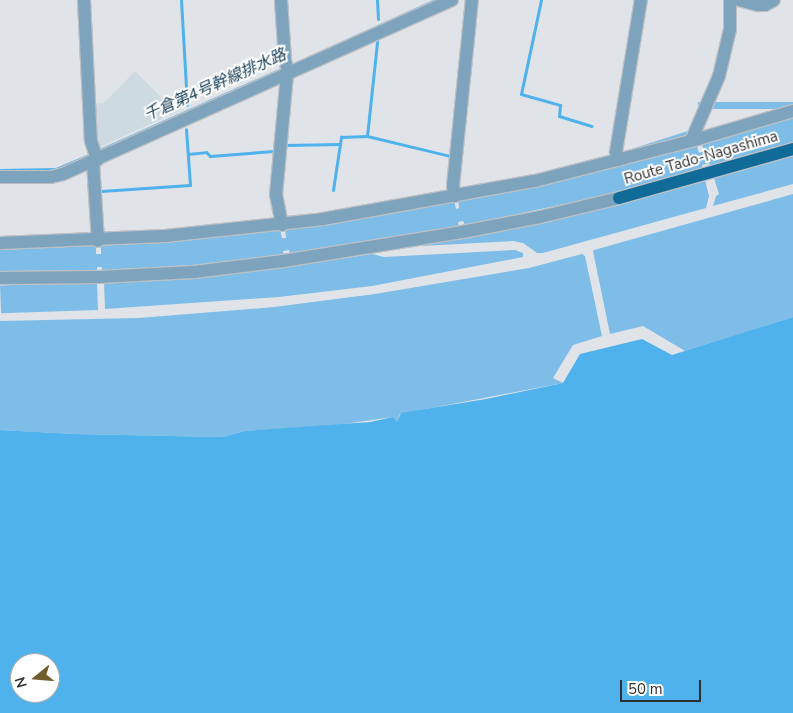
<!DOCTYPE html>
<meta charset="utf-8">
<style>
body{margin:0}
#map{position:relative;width:793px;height:713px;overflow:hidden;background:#e0e4e8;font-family:"Nunito Sans","Noto Sans JP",sans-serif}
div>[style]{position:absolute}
.built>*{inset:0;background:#cedae2}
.green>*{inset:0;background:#7ebde7;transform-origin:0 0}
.water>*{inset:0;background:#50b2ec}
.stream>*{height:3px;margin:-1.5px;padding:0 1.5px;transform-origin:1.5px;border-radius:1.5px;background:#50b2ec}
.roads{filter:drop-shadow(1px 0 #bdc0c4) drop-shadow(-1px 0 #bdc0c4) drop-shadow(0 1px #bdc0c4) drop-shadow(0 -1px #bdc0c4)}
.minor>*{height:12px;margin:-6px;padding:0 6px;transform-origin:6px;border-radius:6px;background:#7da3bd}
.major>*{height:12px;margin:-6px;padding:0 6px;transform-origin:6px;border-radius:6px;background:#116b99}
span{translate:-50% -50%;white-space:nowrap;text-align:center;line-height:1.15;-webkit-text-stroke:4px #fff;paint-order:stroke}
.street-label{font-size:15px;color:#2f3032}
.water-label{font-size:16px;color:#163f57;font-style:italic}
.north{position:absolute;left:10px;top:653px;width:50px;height:50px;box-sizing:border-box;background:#fff;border:1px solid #acacad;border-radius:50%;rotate:253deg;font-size:14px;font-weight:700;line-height:20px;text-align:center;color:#2f3032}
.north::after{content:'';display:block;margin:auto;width:18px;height:22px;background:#705d2b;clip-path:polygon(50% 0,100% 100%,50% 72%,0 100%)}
.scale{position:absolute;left:620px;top:680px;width:81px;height:22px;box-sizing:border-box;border:2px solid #2f3032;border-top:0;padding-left:6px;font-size:15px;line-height:18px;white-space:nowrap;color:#2f3032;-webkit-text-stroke:4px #fff;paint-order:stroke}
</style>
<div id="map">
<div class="built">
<i style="clip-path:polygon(135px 71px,162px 98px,183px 97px,184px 109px,97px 148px,93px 104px,104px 103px)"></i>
</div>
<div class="green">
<i style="left:793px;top:102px;width:7px;height:95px;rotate:90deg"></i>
<i style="clip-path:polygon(793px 115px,793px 144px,711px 168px,709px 163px,702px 165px,703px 170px,616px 193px,465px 225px,463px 221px,458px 222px,459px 226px,382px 241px,290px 254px,289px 250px,283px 251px,284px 255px,194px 265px,102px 271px,102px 267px,97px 267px,97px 271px,0 273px,0 246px,96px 244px,96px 254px,101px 254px,101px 244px,280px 229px,282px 238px,286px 238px,285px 229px,454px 200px,456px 209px,459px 208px,458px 199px,696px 143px,699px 153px,704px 151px,701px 142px)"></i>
<i style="clip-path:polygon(691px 130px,688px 139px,620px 157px,619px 153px)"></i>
<i style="clip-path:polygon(793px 155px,793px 184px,713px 206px,716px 196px,719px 194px,714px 178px)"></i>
<i style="clip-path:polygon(705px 180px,709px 196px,706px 208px,543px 253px,537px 253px,523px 243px,513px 241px,403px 247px)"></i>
<i style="clip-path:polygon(793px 194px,793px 317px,685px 351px,643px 326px,610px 334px,593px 251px,594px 250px)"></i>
<i style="clip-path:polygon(515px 250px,523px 253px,523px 257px,372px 286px,279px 297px,105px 309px,104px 282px,195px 277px,285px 267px,372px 254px,384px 257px)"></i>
<i style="clip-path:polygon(582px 254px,585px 256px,602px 336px,573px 345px,553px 378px,563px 383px,400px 414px,397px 422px,393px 417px,337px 425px,245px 431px,222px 437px,75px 434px,0 430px,0 321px,139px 318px,274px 307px,375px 294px,529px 268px)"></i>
<i style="left:97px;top:282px;width:28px;height:97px;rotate:88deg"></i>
</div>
<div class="water">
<i style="clip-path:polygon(evenodd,793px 317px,793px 713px,0 713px,0 430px,75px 434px,222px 437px,245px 431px,370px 422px,393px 417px,397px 422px,401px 413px,486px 399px,563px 383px,580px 354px,642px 339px,672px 355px,793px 317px,20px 663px,50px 663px,50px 693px,20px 693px,20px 663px)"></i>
</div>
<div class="stream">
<i style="left:181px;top:0;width:105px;rotate:86.7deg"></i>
<i style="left:377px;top:0;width:19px;rotate:87deg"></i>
<i style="left:541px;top:0;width:96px;rotate:102deg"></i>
<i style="left:521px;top:94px;width:41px;rotate:15.8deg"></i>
<i style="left:560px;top:105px;width:11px;rotate:95deg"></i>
<i style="left:559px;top:116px;width:34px;rotate:17deg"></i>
<i style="left:289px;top:66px;width:160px;rotate:-24.3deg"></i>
<i style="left:367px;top:136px;width:85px;rotate:13.5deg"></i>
<i style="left:286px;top:145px;width:54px;rotate:-1.1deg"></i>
<i style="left:97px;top:151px;width:204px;rotate:-24deg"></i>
<i style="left:188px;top:154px;width:18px;rotate:-6deg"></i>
<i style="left:206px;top:152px;width:6px;rotate:45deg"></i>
<i style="left:210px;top:156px;width:64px;rotate:-4.5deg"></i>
<i style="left:0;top:170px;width:56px;rotate:-1deg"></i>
<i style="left:56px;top:169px;width:38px;rotate:-23deg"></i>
<i style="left:333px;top:190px;width:54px;rotate:-81.4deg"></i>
<i style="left:341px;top:137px;width:26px;rotate:-2deg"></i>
<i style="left:367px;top:136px;width:95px;rotate:-83.9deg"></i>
<i style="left:101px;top:191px;width:89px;rotate:-3.9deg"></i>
<i style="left:190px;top:185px;width:56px;rotate:-94.1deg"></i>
</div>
<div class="roads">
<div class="minor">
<i style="left:84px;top:0;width:141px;rotate:87.2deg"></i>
<i style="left:91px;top:141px;width:20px;rotate:72deg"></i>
<i style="left:281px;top:0;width:61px;rotate:86.2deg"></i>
<i style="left:285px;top:61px;width:13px;rotate:72deg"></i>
<i style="left:739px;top:0;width:20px;rotate:15deg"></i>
<i style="left:758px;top:5px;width:7px"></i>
<i style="left:765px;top:5px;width:10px;rotate:-29deg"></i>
<i style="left:691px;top:141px;width:71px;rotate:-66.7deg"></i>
<i style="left:719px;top:76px;width:48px;rotate:-76.8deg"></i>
<i style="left:730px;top:29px;width:29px;rotate:-90deg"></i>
<i style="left:619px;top:160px;width:9px;rotate:-111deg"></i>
<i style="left:616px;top:152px;width:154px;rotate:-80.7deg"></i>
<i style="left:93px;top:162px;width:79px;rotate:86.4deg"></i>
<i style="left:0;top:177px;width:51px"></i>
<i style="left:51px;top:177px;width:12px;rotate:-14deg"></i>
<i style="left:63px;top:174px;width:426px;rotate:-24.1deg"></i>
<i style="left:455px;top:196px;width:10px;rotate:-101deg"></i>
<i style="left:453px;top:186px;width:187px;rotate:-84.2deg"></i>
<i style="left:282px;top:225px;width:31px;rotate:-101deg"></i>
<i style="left:276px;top:195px;width:121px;rotate:-84.8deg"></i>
<i style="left:0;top:243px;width:165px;rotate:-2.4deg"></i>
<i style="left:165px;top:236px;width:159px;rotate:-6.1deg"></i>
<i style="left:323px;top:219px;width:215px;rotate:-10.2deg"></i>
<i style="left:535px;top:181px;width:168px;rotate:-14.4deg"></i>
<i style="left:698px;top:139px;width:99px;rotate:-16.4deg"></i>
<i style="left:0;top:278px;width:99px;rotate:-0.6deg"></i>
<i style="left:99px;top:277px;width:95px;rotate:-3deg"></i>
<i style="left:194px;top:272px;width:90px;rotate:-7deg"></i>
<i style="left:283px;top:261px;width:181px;rotate:-9.2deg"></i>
<i style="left:462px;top:232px;width:79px;rotate:-10.9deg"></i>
<i style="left:540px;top:217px;width:81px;rotate:-13.5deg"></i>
</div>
<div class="major">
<i style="left:619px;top:198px;width:181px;rotate:-15.7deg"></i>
</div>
</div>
<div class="street-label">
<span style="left:701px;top:158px;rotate:-16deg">Route Tado-Nagashima</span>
</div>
<div class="water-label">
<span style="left:215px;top:85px;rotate:-24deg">千倉第4号幹線排水路</span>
</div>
<div class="north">N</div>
<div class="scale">50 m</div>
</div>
